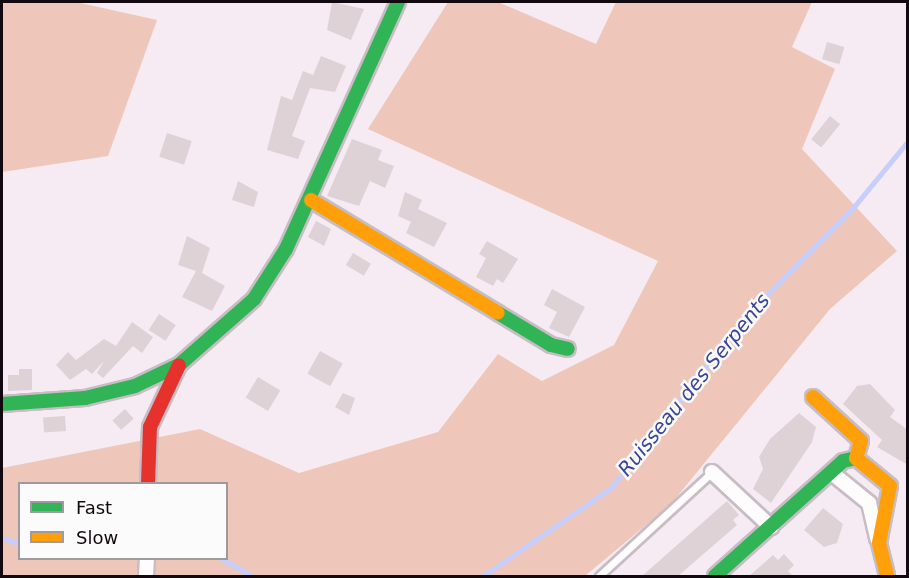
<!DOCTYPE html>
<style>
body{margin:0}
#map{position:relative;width:909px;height:578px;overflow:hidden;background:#f6ebf3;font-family:"DejaVu Sans",sans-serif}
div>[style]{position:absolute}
.green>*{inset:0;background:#efc7ba}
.stream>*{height:4.5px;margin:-2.25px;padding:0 2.25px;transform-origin:2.25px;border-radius:2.25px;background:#c6cefb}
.building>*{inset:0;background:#ded2d6;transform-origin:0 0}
.roads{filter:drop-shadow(2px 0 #c7bdc4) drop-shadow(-2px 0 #c7bdc4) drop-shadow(0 2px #c7bdc4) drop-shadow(0 -2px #c7bdc4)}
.lane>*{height:7px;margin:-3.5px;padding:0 3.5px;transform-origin:3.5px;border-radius:3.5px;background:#fefcfd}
.street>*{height:14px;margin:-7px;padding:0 7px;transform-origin:7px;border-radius:7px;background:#fefcfd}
.fast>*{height:14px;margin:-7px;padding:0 7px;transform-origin:7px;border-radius:7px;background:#30b455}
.slow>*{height:14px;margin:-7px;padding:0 7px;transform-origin:7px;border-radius:7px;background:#ff9f0a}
.jam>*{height:14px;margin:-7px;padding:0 7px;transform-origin:7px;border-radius:7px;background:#e5322d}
span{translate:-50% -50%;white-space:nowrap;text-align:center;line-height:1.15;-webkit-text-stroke:5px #fbfbfb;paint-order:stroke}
.water-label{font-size:20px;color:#38449a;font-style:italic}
.frame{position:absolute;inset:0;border:3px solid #12080f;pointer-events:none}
.legend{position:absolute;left:18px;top:482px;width:210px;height:78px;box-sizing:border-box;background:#fbfbfb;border:2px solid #9e9a9d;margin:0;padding:8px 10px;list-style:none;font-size:18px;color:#12080f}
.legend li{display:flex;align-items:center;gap:12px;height:30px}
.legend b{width:30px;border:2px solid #9e9a9d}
</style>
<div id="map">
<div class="green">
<i style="clip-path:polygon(2px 2px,76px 2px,157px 20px,108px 156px,2px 172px)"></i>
<i style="clip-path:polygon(evenodd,448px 2px,498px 2px,596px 44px,616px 2px,812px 2px,792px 47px,835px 69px,802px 149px,897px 251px,830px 309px,671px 504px,585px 576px,2px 576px,2px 468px,200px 429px,299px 473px,438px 432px,498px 354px,542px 381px,614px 345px,658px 261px,368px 129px,448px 2px,20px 484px,226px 484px,226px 558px,20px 558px,20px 484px)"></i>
</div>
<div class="stream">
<i style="left:2px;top:538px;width:19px;rotate:16deg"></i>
<i style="left:221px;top:558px;width:36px;rotate:30deg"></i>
<i style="left:483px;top:576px;width:155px;rotate:-34.5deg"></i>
<i style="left:611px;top:488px;width:221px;rotate:-51.8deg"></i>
<i style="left:748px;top:314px;width:149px;rotate:-45.3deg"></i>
<i style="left:853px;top:208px;width:87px;rotate:-50.6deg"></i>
</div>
<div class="building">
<i style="clip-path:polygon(332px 2px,364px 9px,351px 40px,327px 30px)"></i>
<i style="left:827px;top:42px;width:18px;height:18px;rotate:16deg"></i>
<i style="clip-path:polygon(321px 56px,346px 66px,335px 92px,310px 88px,292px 136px,305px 141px,298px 159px,267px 150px,281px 96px,292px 100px,303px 71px,313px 75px)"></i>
<i style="left:830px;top:116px;width:13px;height:30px;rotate:39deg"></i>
<i style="left:167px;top:133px;width:26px;height:25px;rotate:18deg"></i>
<i style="clip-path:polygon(352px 139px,382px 150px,378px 160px,394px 166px,385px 188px,370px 181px,359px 206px,327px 196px)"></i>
<i style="clip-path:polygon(238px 181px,258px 192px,254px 207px,232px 200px)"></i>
<i style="clip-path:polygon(405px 192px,422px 200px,418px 209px,447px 223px,434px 247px,406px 233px,411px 222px,398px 216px)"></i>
<i style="clip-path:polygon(316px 221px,331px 229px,324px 246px,308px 237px)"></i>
<i style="clip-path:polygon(187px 236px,210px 248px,202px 273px,225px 286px,212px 311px,182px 297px,196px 271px,178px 265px)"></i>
<i style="clip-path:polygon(487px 241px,518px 259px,503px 283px,497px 279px,493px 286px,476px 277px,486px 258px,479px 254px)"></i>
<i style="left:353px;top:253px;width:21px;height:14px;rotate:31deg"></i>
<i style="clip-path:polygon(552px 289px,585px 307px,569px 337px,549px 328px,557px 312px,544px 305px)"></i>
<i style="left:159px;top:314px;width:20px;height:19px;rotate:33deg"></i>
<i style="clip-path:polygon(132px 322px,153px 337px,142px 353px,133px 346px,103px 378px,97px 373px,104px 361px,92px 374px,86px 369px,70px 380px,56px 365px,68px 352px,76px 360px,104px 339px,116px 346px)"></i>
<i style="left:320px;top:351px;width:26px;height:26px;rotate:29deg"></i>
<i style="clip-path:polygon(19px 369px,32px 369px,32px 390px,8px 391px,8px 375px,19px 375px)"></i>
<i style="left:258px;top:377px;width:26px;height:24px;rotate:31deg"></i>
<i style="clip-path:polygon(870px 384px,895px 410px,890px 417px,908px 430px,908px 465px,877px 447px,882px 440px,843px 404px,857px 386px)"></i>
<i style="clip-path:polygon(343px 393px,355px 398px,349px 415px,335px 407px)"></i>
<i style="left:125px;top:409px;width:13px;height:17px;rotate:48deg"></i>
<i style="clip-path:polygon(799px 413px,816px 427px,812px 442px,771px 503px,753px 489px,763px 469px,759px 457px,770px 439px)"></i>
<i style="left:65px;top:416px;width:15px;height:22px;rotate:86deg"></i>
<i style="clip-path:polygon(727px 501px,739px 515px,733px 520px,737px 525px,678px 576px,642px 576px)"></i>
<i style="clip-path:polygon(823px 508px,843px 524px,837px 543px,824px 547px,804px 530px)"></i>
<i style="clip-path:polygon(784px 554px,794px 565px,788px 571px,793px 576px,749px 576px,773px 555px,778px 560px)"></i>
</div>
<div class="roads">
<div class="lane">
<i style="left:599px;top:576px;width:154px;rotate:-42.6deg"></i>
</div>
<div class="street">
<i style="left:712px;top:472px;width:81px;rotate:43deg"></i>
<i style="left:832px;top:473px;width:48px;rotate:39deg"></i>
<i style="left:869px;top:503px;width:37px;rotate:77deg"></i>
<i style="left:146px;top:576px;width:18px;rotate:-87deg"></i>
</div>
<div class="fast">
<i style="left:498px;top:313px;width:62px;rotate:31.1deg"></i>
<i style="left:551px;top:345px;width:17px;rotate:13deg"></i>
<i style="left:2px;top:404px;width:83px;rotate:-4.1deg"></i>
<i style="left:85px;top:398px;width:51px;rotate:-13.5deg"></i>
<i style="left:135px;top:386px;width:49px;rotate:-25.5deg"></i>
<i style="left:179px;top:365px;width:100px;rotate:-41.3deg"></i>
<i style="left:254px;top:299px;width:59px;rotate:-57.4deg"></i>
<i style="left:286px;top:249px;width:271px;rotate:-65.6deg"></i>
<i style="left:715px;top:576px;width:172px;rotate:-41.9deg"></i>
<i style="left:843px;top:461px;width:13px;rotate:-13deg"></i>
</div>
<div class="slow">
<i style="left:311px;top:200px;width:218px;rotate:31.1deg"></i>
<i style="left:813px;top:397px;width:65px;rotate:42.5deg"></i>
<i style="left:861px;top:441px;width:18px;rotate:106deg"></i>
<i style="left:856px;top:458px;width:44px;rotate:39.5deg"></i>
<i style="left:890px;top:486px;width:58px;rotate:100.9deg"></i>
<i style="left:879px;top:543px;width:34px;rotate:76deg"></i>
</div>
<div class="jam">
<i style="left:148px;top:484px;width:57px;rotate:-88deg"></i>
<i style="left:150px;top:427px;width:68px;rotate:-64.9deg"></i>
</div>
</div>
<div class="water-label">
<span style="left:694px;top:385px;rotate:-51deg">Ruisseau des Serpents</span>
</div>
<div class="frame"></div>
<ul class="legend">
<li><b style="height:8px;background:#30b455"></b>Fast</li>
<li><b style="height:8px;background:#ff9f0a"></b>Slow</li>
</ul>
</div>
